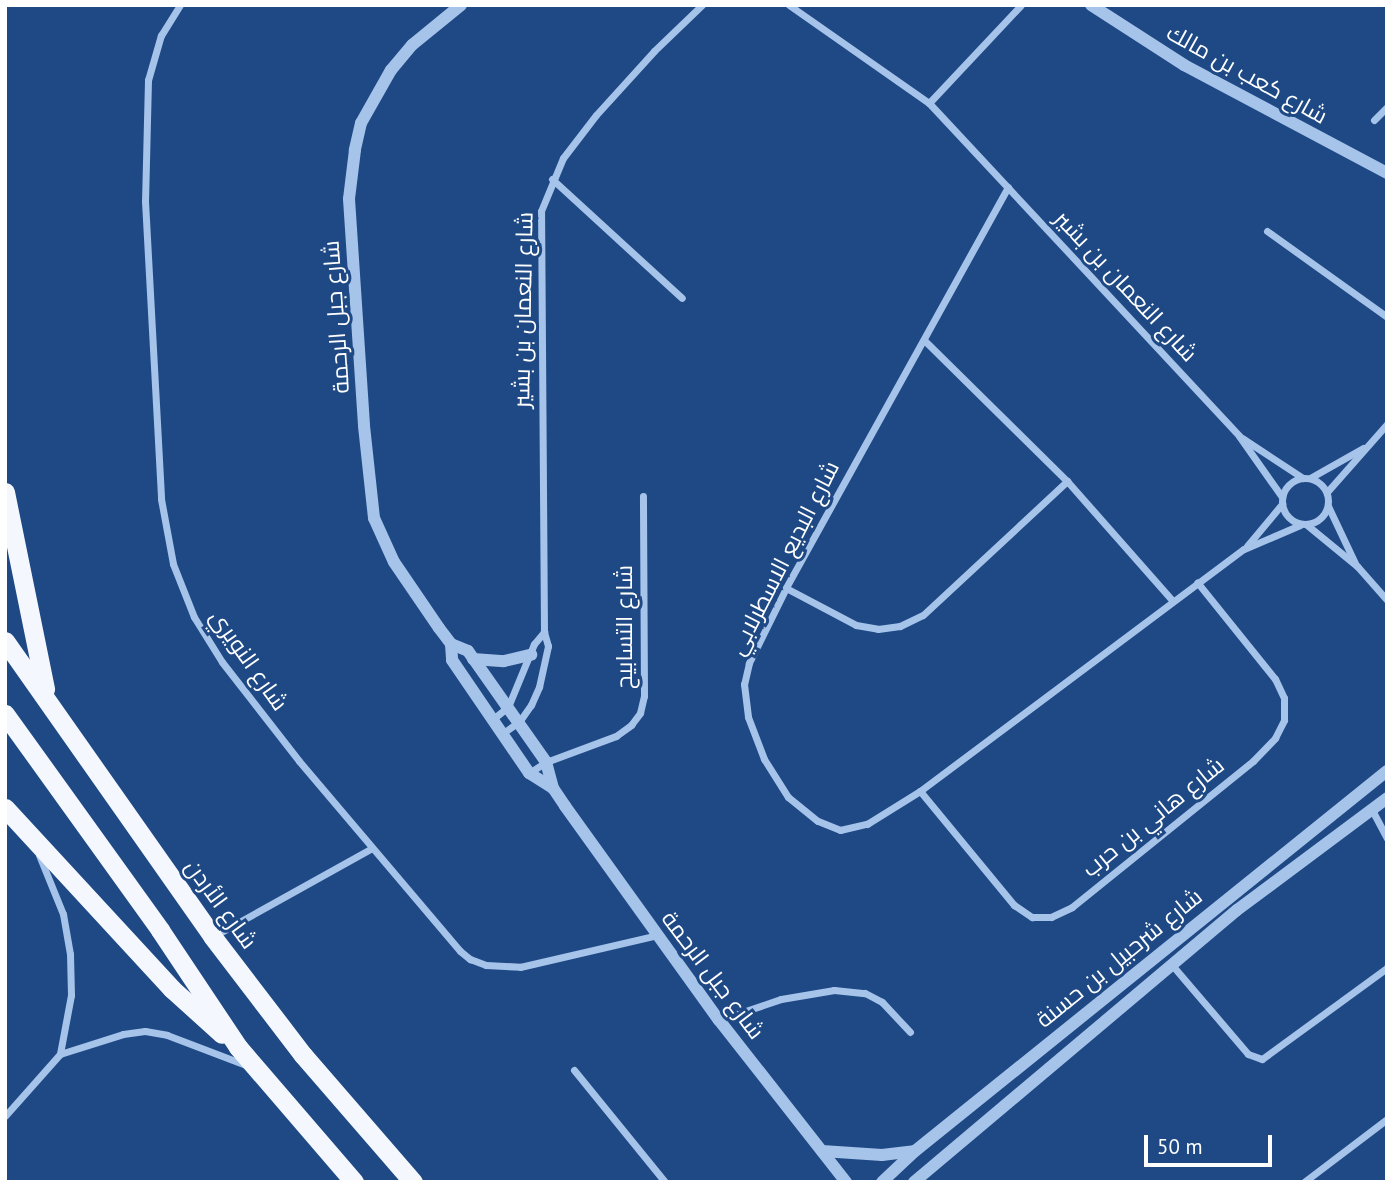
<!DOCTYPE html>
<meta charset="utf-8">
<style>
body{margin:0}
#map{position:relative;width:1392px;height:1187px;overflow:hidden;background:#1e4985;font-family:"PT Sans",Cairo,sans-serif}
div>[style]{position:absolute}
.minor>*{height:7px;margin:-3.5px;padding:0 3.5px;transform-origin:3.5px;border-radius:3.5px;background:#a6c3ea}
.minor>.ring{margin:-3.5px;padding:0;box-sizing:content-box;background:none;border:7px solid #a6c3ea;border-radius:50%}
.tertiary>*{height:12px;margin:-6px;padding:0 6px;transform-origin:6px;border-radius:6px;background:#a6c3ea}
.trunk>*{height:19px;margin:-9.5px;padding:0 9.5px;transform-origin:9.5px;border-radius:9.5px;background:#f4f8fe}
span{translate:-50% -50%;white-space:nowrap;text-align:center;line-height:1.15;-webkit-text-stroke:6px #1e4985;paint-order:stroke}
.street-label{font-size:23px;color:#fff}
.frame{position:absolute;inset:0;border:7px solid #fff;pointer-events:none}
.scale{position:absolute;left:1144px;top:1135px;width:128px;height:32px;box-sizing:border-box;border:4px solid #fff;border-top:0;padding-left:9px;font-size:21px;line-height:24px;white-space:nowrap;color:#fff;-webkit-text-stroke:5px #1e4985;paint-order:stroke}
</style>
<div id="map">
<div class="minor">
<i style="left:180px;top:5px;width:36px;rotate:122deg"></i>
<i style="left:161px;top:35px;width:47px;rotate:106.1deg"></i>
<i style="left:148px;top:80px;width:121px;rotate:91.4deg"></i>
<i style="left:145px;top:201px;width:298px;rotate:86.9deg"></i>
<i style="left:161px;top:499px;width:66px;rotate:79.5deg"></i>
<i style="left:173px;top:564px;width:57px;rotate:68.4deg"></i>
<i style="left:194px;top:617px;width:53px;rotate:58.1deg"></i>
<i style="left:222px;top:662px;width:125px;rotate:52.1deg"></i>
<i style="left:299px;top:761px;width:249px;rotate:49.7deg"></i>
<i style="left:460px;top:951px;width:13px;rotate:39deg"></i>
<i style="left:470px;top:959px;width:17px;rotate:21deg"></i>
<i style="left:486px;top:965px;width:34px;rotate:3deg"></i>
<i style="left:520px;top:967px;width:141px;rotate:-13.1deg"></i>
<i style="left:789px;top:5px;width:171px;rotate:35deg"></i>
<i style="left:929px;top:103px;width:455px;rotate:47deg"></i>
<i style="left:1239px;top:436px;width:75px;rotate:54.8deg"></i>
<i style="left:929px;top:103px;width:134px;rotate:-46.8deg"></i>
<i style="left:1374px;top:120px;width:18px;rotate:-45deg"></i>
<i style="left:552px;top:179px;width:176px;rotate:42.5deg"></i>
<i style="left:1008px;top:187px;width:458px;rotate:119deg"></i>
<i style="left:786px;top:588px;width:84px;rotate:116.3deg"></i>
<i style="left:749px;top:663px;width:22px;rotate:103deg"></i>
<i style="left:744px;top:684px;width:33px;rotate:83deg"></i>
<i style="left:748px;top:717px;width:45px;rotate:69.1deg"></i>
<i style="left:764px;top:759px;width:45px;rotate:57.7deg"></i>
<i style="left:788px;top:797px;width:38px;rotate:39deg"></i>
<i style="left:818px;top:821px;width:24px;rotate:22deg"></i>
<i style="left:840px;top:830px;width:28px;rotate:-13deg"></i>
<i style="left:867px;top:824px;width:62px;rotate:-31.9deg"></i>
<i style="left:920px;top:791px;width:404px;rotate:-36.8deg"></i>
<i style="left:1244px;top:549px;width:61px;rotate:-23.2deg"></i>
<i style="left:1267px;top:231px;width:148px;rotate:35.6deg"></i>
<i style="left:925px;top:341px;width:199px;rotate:44.6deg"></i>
<i style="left:1067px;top:481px;width:159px;rotate:48.6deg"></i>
<i style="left:1242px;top:438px;width:73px;rotate:33.3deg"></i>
<i class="ring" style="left:1282px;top:478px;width:39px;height:39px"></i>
<i style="left:1310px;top:478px;width:61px;rotate:-29.5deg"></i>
<i style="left:1327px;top:492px;width:91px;rotate:-48.6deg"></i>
<i style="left:1328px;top:506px;width:63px;rotate:64.7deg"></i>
<i style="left:1307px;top:525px;width:65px;rotate:39.4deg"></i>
<i style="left:1357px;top:566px;width:45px;rotate:48.6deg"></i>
<i style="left:1247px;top:546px;width:55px;rotate:-50.2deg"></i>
<i style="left:786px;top:588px;width:79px;rotate:27.9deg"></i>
<i style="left:856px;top:625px;width:22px;rotate:10deg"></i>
<i style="left:878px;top:629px;width:22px;rotate:-8deg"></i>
<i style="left:900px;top:626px;width:25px;rotate:-26deg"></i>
<i style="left:923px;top:615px;width:197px;rotate:-42.9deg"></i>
<i style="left:493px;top:719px;width:19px;rotate:-39deg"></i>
<i style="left:508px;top:707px;width:68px;rotate:-67.6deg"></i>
<i style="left:534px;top:644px;width:16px;rotate:-50deg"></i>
<i style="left:503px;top:733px;width:19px;rotate:-35deg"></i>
<i style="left:519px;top:722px;width:21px;rotate:-55deg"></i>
<i style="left:531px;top:705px;width:20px;rotate:-66deg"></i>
<i style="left:539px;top:687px;width:42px;rotate:-77.6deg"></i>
<i style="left:548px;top:646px;width:15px;rotate:-106deg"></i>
<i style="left:544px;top:632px;width:421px;rotate:-90.4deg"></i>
<i style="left:541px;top:211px;width:57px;rotate:-67.5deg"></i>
<i style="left:563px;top:158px;width:54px;rotate:-52.5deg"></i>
<i style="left:596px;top:115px;width:86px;rotate:-47.8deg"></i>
<i style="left:654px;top:51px;width:66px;rotate:-43.8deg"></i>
<i style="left:529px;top:773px;width:20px;rotate:-33deg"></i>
<i style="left:546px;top:762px;width:75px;rotate:-20.4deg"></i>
<i style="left:616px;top:736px;width:19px;rotate:-36deg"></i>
<i style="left:631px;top:725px;width:15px;rotate:-53deg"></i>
<i style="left:640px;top:713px;width:17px;rotate:-77deg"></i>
<i style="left:644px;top:696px;width:200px;rotate:-90.3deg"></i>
<i style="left:920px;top:791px;width:148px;rotate:50.5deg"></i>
<i style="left:1014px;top:905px;width:22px;rotate:34deg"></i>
<i style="left:1032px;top:917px;width:19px"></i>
<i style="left:1051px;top:917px;width:23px;rotate:-25deg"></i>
<i style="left:1072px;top:907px;width:233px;rotate:-38.9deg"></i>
<i style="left:1253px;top:761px;width:32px;rotate:-46deg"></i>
<i style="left:1275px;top:738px;width:20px;rotate:-63deg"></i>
<i style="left:1284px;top:720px;width:22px;rotate:-90deg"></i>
<i style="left:1284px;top:698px;width:21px;rotate:-115deg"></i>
<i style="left:1275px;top:679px;width:124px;rotate:-128.8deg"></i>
<i style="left:1372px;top:810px;width:32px;rotate:62deg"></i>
<i style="left:39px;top:855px;width:64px;rotate:67.9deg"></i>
<i style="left:63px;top:914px;width:41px;rotate:80.1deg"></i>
<i style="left:70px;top:954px;width:41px;rotate:88.6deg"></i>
<i style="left:71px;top:995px;width:60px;rotate:100.6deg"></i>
<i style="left:214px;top:936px;width:181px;rotate:-29.1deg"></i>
<i style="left:1172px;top:965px;width:117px;rotate:49.5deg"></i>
<i style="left:1248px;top:1054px;width:15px;rotate:20deg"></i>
<i style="left:1262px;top:1059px;width:155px;rotate:-36.1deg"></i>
<i style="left:719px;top:1020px;width:65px;rotate:-18.7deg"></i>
<i style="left:781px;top:999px;width:54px;rotate:-9.6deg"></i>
<i style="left:834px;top:990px;width:31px;rotate:6deg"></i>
<i style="left:865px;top:993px;width:19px;rotate:28deg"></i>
<i style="left:882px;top:1002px;width:41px;rotate:47deg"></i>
<i style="left:574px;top:1070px;width:144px;rotate:50.9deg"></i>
<i style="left:5px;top:1116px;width:83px;rotate:-48.4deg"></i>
<i style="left:60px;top:1054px;width:66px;rotate:-17.6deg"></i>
<i style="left:123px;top:1034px;width:22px;rotate:-8deg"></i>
<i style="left:145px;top:1031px;width:22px;rotate:10deg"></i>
<i style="left:167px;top:1035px;width:85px;rotate:20.8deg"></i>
<i style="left:1304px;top:1182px;width:104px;rotate:-37.2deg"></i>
</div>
<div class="tertiary">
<i style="left:461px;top:5px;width:63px;rotate:140.8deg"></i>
<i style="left:412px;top:45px;width:33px;rotate:130deg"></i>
<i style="left:391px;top:70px;width:61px;rotate:119.5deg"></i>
<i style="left:361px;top:123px;width:28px;rotate:103deg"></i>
<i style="left:355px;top:150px;width:49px;rotate:97deg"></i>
<i style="left:349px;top:199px;width:227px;rotate:86.2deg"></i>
<i style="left:364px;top:426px;width:93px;rotate:83.8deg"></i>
<i style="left:374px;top:518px;width:48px;rotate:65.6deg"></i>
<i style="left:394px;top:562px;width:80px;rotate:55.7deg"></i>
<i style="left:439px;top:628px;width:20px;rotate:53deg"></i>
<i style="left:451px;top:644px;width:18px;rotate:22deg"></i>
<i style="left:468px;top:651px;width:136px;rotate:54.9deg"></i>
<i style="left:546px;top:762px;width:27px;rotate:75deg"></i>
<i style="left:553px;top:788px;width:22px;rotate:56deg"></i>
<i style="left:565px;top:806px;width:264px;rotate:54.3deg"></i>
<i style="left:719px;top:1020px;width:206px;rotate:51.9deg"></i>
<i style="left:1091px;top:5px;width:111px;rotate:32.8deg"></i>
<i style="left:1184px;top:65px;width:230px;rotate:28deg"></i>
<i style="left:451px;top:644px;width:16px;rotate:86deg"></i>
<i style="left:452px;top:660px;width:137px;rotate:55.7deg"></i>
<i style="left:529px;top:773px;width:28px;rotate:32deg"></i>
<i style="left:473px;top:659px;width:31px;rotate:4deg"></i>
<i style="left:504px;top:661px;width:28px;rotate:-13deg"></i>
<i style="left:822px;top:1151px;width:60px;rotate:3.8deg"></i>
<i style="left:882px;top:1155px;width:32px;rotate:-7deg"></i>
<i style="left:882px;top:1182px;width:45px;rotate:-43.2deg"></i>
<i style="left:915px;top:1151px;width:606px;rotate:-38.84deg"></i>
<i style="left:914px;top:1182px;width:422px;rotate:-40.1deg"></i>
<i style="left:1237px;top:910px;width:187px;rotate:-36.7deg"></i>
</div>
<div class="trunk">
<i style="left:5px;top:492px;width:201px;rotate:78.5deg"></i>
<i style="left:5px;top:641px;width:360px;rotate:54.9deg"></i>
<i style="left:212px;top:936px;width:150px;rotate:52.6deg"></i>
<i style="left:303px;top:1055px;width:168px;rotate:49.1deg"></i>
<i style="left:5px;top:714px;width:266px;rotate:54.3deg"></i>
<i style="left:160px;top:930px;width:141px;rotate:56.3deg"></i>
<i style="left:238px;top:1047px;width:178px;rotate:49.3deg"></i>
<i style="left:5px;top:808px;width:246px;rotate:47.3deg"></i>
<i style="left:172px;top:989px;width:67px;rotate:42deg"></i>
</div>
<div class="street-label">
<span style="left:1247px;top:74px;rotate:29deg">شارع كعب بن مالك</span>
<span style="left:1126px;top:286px;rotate:47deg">شارع النعمان بن بشير</span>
<span style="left:523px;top:310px;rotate:-89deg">شارع النعمان بن بشير</span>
<span style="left:336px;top:317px;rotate:-94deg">شارع جبل الرحمة</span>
<span style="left:784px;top:558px;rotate:-63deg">شارع البديع الاسطرلابي</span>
<span style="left:624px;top:627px;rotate:-90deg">شارع التسابيح</span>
<span style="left:249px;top:660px;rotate:55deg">شارع النويري</span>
<span style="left:1153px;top:817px;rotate:-39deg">شارع هاني بن حرب</span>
<span style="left:221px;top:904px;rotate:54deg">شارع الأردن</span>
<span style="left:1119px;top:958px;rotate:-39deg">شارع شرحبيل بن حسنة</span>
<span style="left:713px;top:975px;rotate:53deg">شارع جبل الرحمة</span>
</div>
<div class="frame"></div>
<div class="scale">50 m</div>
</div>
